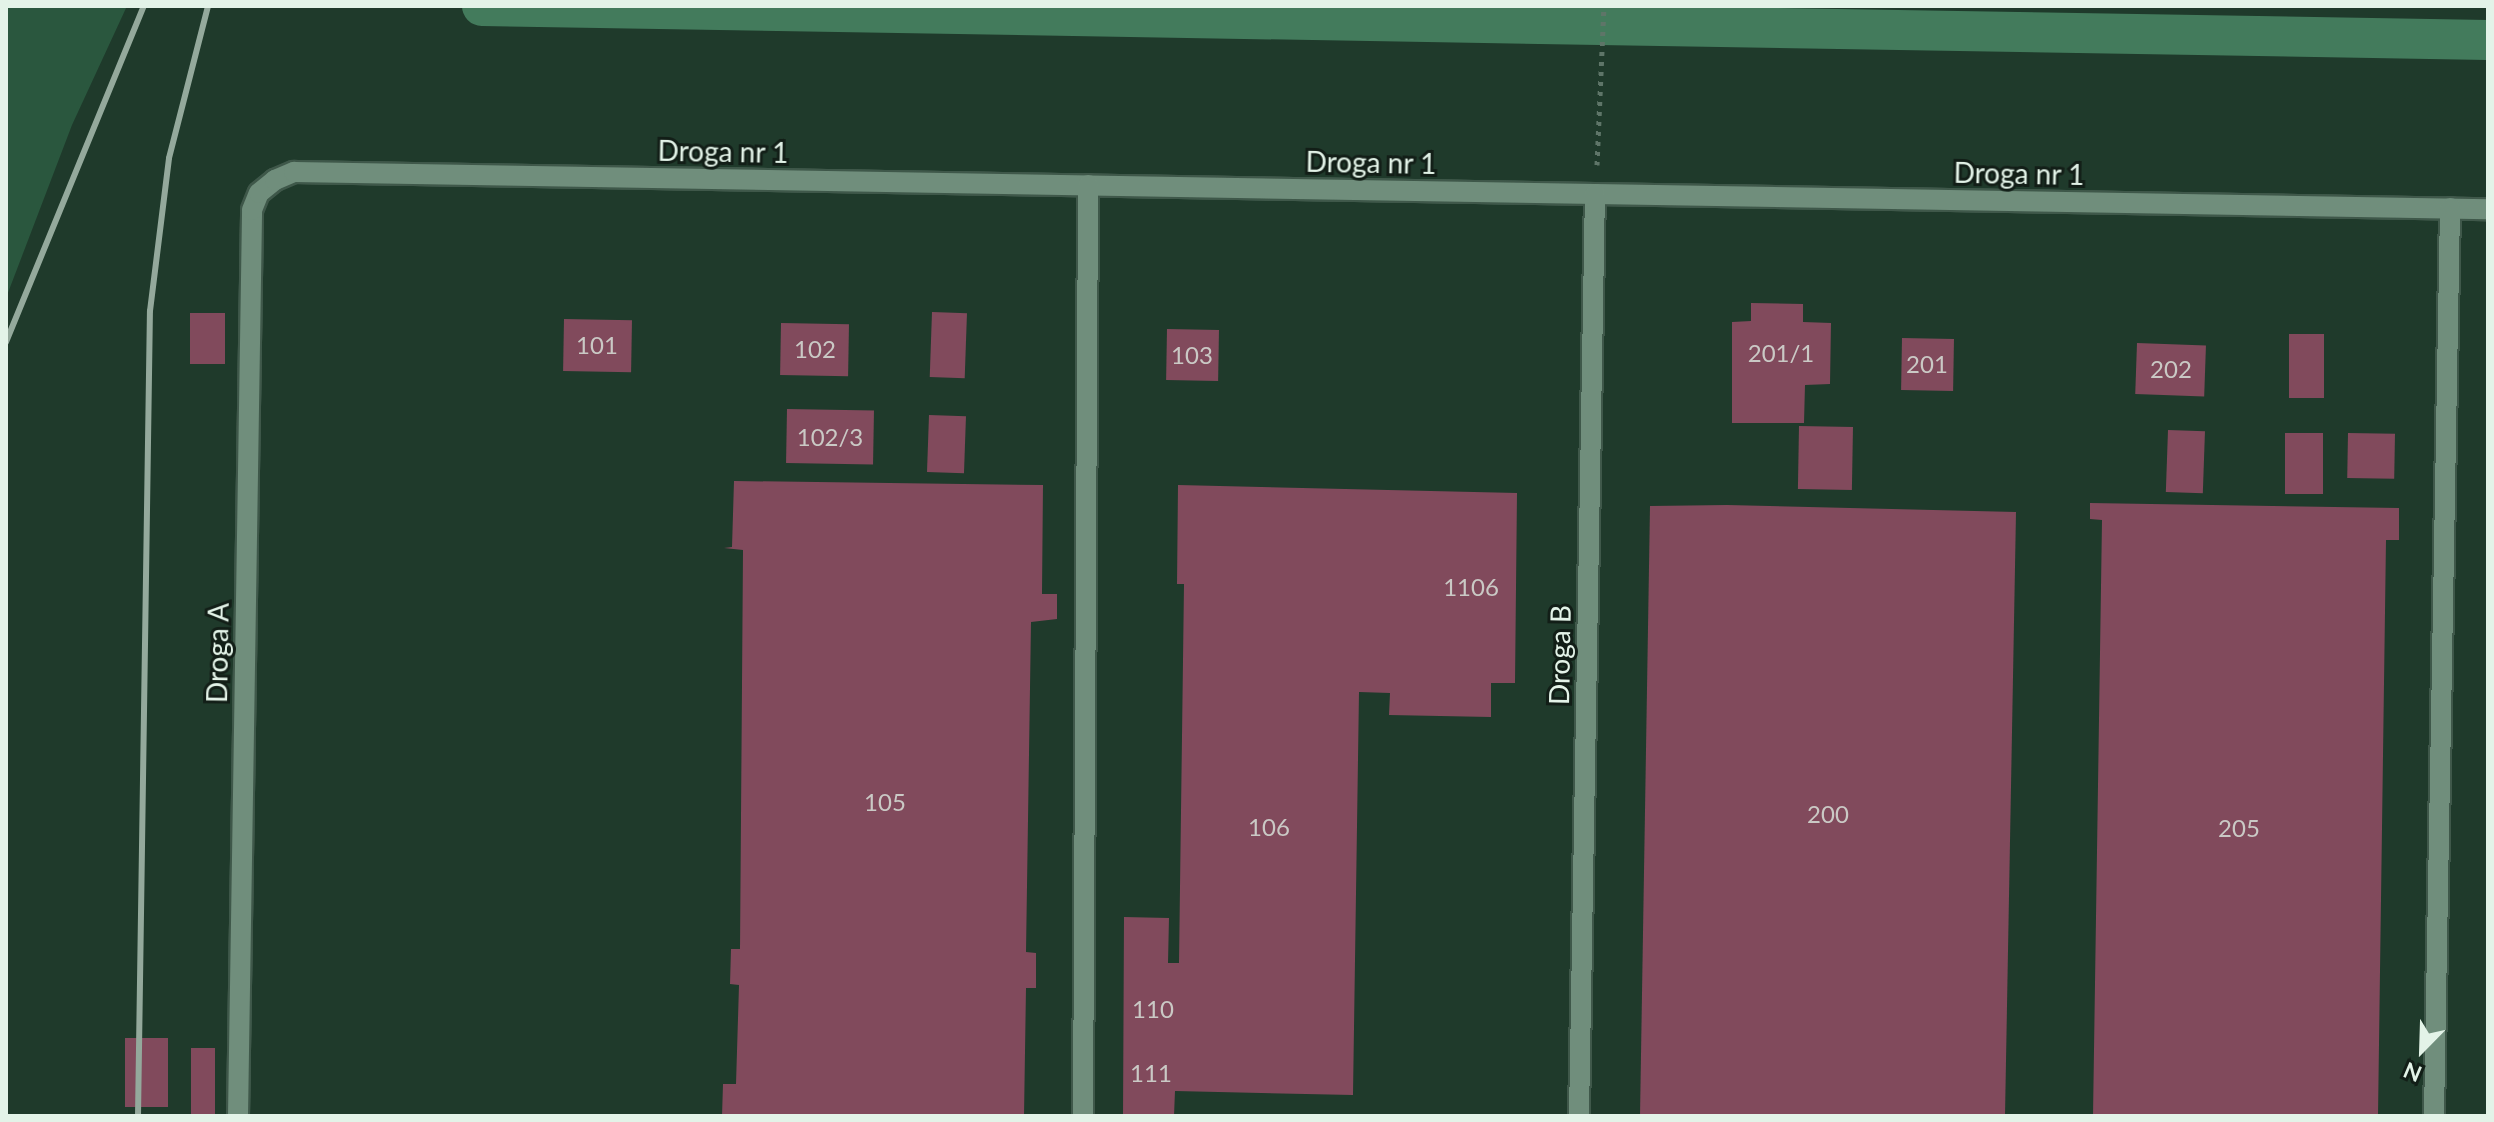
<!DOCTYPE html>
<style>
body{margin:0}
#map{position:relative;width:2494px;height:1122px;overflow:hidden;background:#1f3a2b;font-family:Lato,sans-serif}
div>[style]{position:absolute}
.green>*{inset:0;background:#2a573e}
.canal>*{height:40px;margin:-20px;padding:0 20px;transform-origin:20px;border-radius:20px;background:#437b5c}
.building>*{inset:0;background:#814a5c;transform-origin:0 0}
.path>*{height:5px;margin-top:-2.5px;transform-origin:0;background:repeating-linear-gradient(90deg,#5e7568 0 4px,transparent 0 10px)}
.roads{filter:drop-shadow(2px 0 #3f584a) drop-shadow(-2px 0 #3f584a) drop-shadow(0 2px #3f584a) drop-shadow(0 -2px #3f584a)}
.lane>*{height:20px;margin:-10px;padding:0 10px;transform-origin:10px;border-radius:10px;background:#708e7c}
.rail>*{height:6px;margin:-3px;padding:0 3px;transform-origin:3px;border-radius:3px;background:#94a99c}
span{translate:-50% -50%;white-space:nowrap;text-align:center;line-height:1.15;-webkit-text-stroke:6px #121e17;paint-order:stroke}
.number-label{font-size:24px;color:#cac9c5}
.number-label span{-webkit-text-stroke-width:0}
.street-label{font-size:28px;color:#e3f3e8}
.frame{position:absolute;inset:0;border:8px solid #e3f3e8;pointer-events:none}
.north{position:absolute;left:2382px;top:1010px;width:80px;height:80px;-webkit-text-stroke:6px #121e17;paint-order:stroke;rotate:203deg;font-size:22px;font-weight:700;line-height:32px;text-align:center;color:#e3f3e8}
.north::after{content:'';display:block;margin:auto;width:28px;height:36px;background:#e3f3e8;clip-path:polygon(50% 0,100% 100%,50% 72%,0 100%)}
</style>
<div id="map">
<div class="green">
<i style="clip-path:polygon(6px 6px,127px 6px,72px 125px,6px 298px)"></i>
</div>
<div class="canal">
<i style="left:482px;top:6px;width:2006px;rotate:0.97deg"></i>
</div>
<div class="building">
<i style="clip-path:polygon(1751px 303px,1803px 304px,1803px 322px,1831px 323px,1830px 384px,1805px 385px,1804px 423px,1732px 423px,1732px 322px,1751px 321px)"></i>
<i style="left:932px;top:312px;width:35px;height:65px;rotate:2deg"></i>
<i style="left:190px;top:313px;width:35px;height:51px"></i>
<i style="left:564px;top:319px;width:68px;height:52px;rotate:1deg"></i>
<i style="left:781px;top:323px;width:68px;height:52px;rotate:1deg"></i>
<i style="left:1167px;top:329px;width:52px;height:51px;rotate:1deg"></i>
<i style="left:2289px;top:334px;width:35px;height:64px"></i>
<i style="left:1902px;top:338px;width:52px;height:52px;rotate:1deg"></i>
<i style="left:2137px;top:343px;width:69px;height:51px;rotate:2deg"></i>
<i style="left:787px;top:409px;width:87px;height:54px;rotate:1deg"></i>
<i style="left:929px;top:415px;width:37px;height:57px;rotate:2deg"></i>
<i style="left:1799px;top:426px;width:54px;height:63px;rotate:1deg"></i>
<i style="left:2168px;top:430px;width:37px;height:62px;rotate:2deg"></i>
<i style="left:2285px;top:433px;width:38px;height:61px"></i>
<i style="left:2348px;top:433px;width:47px;height:45px;rotate:1deg"></i>
<i style="clip-path:polygon(734px 481px,1043px 485px,1042px 594px,1057px 594px,1057px 619px,1031px 622px,1026px 952px,1036px 953px,1036px 988px,1026px 988px,1024px 1116px,722px 1116px,723px 1084px,736px 1084px,739px 985px,730px 984px,731px 949px,740px 949px,743px 550px,724px 548px,732px 547px)"></i>
<i style="clip-path:polygon(1178px 485px,1517px 493px,1515px 683px,1491px 683px,1491px 717px,1389px 715px,1390px 693px,1359px 692px,1353px 1095px,1175px 1091px,1174px 1116px,1123px 1116px,1124px 917px,1169px 918px,1168px 963px,1179px 963px,1184px 584px,1177px 584px)"></i>
<i style="clip-path:polygon(2090px 503px,2399px 508px,2399px 540px,2386px 540px,2378px 1116px,2093px 1116px,2102px 520px,2090px 519px)"></i>
<i style="clip-path:polygon(1727px 505px,2016px 512px,2005px 1116px,1640px 1116px,1650px 506px)"></i>
<i style="left:125px;top:1038px;width:43px;height:69px"></i>
<i style="left:191px;top:1048px;width:24px;height:68px"></i>
</div>
<div class="path">
<i style="left:1597px;top:165px;width:159px;rotate:-87.5deg"></i>
</div>
<div class="roads">
<div class="lane">
<i style="left:238px;top:1116px;width:906px;rotate:-89.11deg"></i>
<i style="left:252px;top:210px;width:18px;rotate:-68deg"></i>
<i style="left:259px;top:193px;width:21px;rotate:-39deg"></i>
<i style="left:275px;top:180px;width:21px;rotate:-23deg"></i>
<i style="left:294px;top:172px;width:2194px;rotate:0.97deg"></i>
<i style="left:1083px;top:1116px;width:931px;rotate:-89.69deg"></i>
<i style="left:1579px;top:1116px;width:922px;rotate:-89.01deg"></i>
<i style="left:2434px;top:1116px;width:908px;rotate:-88.99deg"></i>
</div>
</div>
<div class="rail">
<i style="left:6px;top:342px;width:363px;rotate:-67.7deg"></i>
<i style="left:138px;top:1116px;width:805px;rotate:-89.15deg"></i>
<i style="left:150px;top:311px;width:154px;rotate:-82.9deg"></i>
<i style="left:169px;top:158px;width:157px;rotate:-75.6deg"></i>
</div>
<div class="number-label">
<span style="left:597px;top:345px">101</span>
<span style="left:815px;top:349px">102</span>
<span style="left:1781px;top:353px">201/1</span>
<span style="left:1192px;top:355px">103</span>
<span style="left:1927px;top:364px">201</span>
<span style="left:2171px;top:369px">202</span>
<span style="left:830px;top:437px">102/3</span>
<span style="left:1471px;top:587px">1106</span>
<span style="left:885px;top:802px">105</span>
<span style="left:1828px;top:814px">200</span>
<span style="left:1269px;top:827px">106</span>
<span style="left:2239px;top:828px">205</span>
<span style="left:1153px;top:1009px">110</span>
<span style="left:1151px;top:1073px">111</span>
</div>
<div class="street-label">
<span style="left:723px;top:151px;rotate:1deg">Droga nr 1</span>
<span style="left:1371px;top:162px;rotate:1deg">Droga nr 1</span>
<span style="left:2019px;top:173px;rotate:1deg">Droga nr 1</span>
<span style="left:217px;top:653px;rotate:-89deg">Droga A</span>
<span style="left:1559px;top:655px;rotate:-89deg">Droga B</span>
</div>
<div class="frame"></div>
<div class="north">N</div>
</div>
